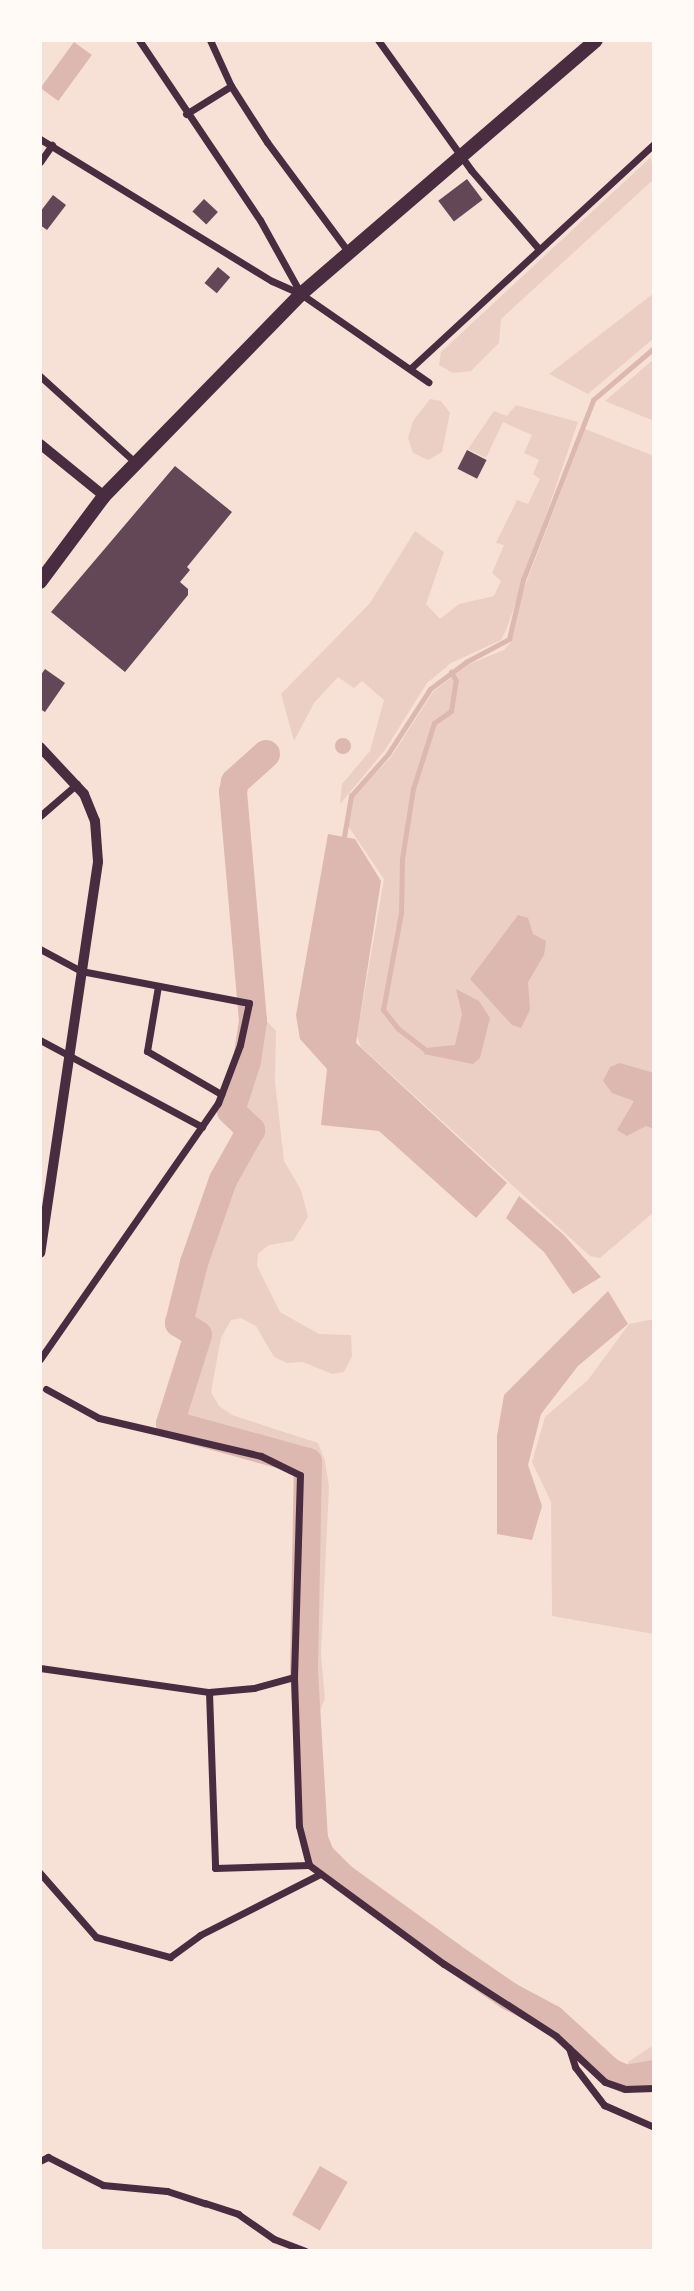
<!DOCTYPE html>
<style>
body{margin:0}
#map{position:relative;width:694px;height:2291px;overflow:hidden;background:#f7e1d7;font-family:Poppins,sans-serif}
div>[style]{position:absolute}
.green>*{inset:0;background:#ebcfc5}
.water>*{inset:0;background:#dcb8b0;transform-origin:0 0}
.round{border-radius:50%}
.stream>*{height:4.5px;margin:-2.25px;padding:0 2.25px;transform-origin:2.25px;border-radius:2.25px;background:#dcb8b0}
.river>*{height:28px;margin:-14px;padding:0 14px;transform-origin:14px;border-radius:14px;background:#dcb8b0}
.building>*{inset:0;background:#644757;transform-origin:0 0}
.minor>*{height:7px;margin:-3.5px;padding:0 3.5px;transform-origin:3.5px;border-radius:3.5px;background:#4a2c40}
.tertiary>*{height:10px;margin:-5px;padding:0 5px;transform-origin:5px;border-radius:5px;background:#4a2c40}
.primary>*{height:14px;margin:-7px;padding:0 7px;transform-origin:7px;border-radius:7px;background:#4a2c40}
span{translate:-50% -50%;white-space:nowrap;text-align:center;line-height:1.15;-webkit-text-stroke:7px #fffaf5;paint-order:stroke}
.frame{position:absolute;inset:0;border:42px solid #fffaf5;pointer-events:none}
</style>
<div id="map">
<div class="green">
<i style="clip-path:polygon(651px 157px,654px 179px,501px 319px,499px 343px,471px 371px,453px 373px,439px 365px,441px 352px)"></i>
<i style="clip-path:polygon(654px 293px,654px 338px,588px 394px,549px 374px)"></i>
<i style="clip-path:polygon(654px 359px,654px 421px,605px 401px)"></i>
<i style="clip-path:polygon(430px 399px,441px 401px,450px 413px,442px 452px,428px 460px,413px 453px,408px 438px,413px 421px)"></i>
<i style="clip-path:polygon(516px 405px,578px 422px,507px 628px,501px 640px,451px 663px,427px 683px,385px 750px,340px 804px,342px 784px,370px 751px,384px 700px,362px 681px,354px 688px,338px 677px,314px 703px,294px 741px,281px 694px,370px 603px,415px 531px,444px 552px,426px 604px,440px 619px,459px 604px,494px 596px,501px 581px,492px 573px,504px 545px,496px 543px,517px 500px,528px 504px,540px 479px,533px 474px,539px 460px,524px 453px,532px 435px,503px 422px,486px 458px,468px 449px,494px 411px,507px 416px)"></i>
<i style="clip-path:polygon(585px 429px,654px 456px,654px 1212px,600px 1258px,590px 1256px,361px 1047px,357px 1036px,384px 879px,348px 826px,353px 797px,391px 757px,433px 692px,467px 665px,504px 650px,511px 642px,523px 591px)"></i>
<i style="clip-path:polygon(263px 1017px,276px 1031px,275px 1081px,284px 1161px,301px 1190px,308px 1217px,293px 1241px,269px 1245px,258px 1254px,257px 1266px,280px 1312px,319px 1334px,351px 1335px,352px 1356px,344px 1372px,332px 1374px,303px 1362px,287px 1363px,274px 1357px,256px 1326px,241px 1318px,231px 1320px,221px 1338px,211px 1392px,219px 1406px,232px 1415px,318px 1443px,325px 1461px,329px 1486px,321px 1655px,325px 1699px,317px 1718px,311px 1708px,307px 1650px,310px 1460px,174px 1423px,202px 1333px,182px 1322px,221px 1201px,255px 1129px,236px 1108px)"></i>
<i style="clip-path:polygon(654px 1319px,654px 1634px,552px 1616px,551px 1502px,532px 1462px,545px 1417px,588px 1380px,629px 1324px)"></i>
<i style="clip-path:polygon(654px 2045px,654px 2063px,628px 2069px,628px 2062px)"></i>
</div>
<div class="water">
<i style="left:74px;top:42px;width:22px;height:57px;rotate:36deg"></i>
<i class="round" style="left:335px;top:738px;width:16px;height:16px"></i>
<i style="clip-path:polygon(328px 834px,355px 839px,381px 881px,356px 1043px,507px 1183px,476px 1218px,379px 1131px,321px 1125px,327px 1069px,300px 1039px,296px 1015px)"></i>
<i style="clip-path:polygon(518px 915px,528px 918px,533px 934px,546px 941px,544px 955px,528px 982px,530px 1010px,521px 1028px,512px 1025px,470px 979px)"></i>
<i style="clip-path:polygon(456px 989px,479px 1001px,490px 1018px,480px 1058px,473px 1064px,424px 1054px,426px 1048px,455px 1045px,462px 1014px)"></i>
<i style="clip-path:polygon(620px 1063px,654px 1073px,654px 1129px,646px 1126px,627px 1136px,617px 1130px,634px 1101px,612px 1093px,603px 1081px,610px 1067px)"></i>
<i style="clip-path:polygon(519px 1196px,564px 1235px,601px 1277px,573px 1294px,544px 1252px,506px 1218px)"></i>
<i style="clip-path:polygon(608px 1291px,628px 1324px,578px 1366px,541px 1414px,528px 1465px,542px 1506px,532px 1540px,497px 1534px,497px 1436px,504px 1395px)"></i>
<i style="left:320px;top:2166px;width:32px;height:56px;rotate:30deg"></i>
</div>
<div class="stream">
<i style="left:344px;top:837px;width:42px;rotate:-80.3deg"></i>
<i style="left:351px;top:796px;width:56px;rotate:-48.6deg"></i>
<i style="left:388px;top:754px;width:77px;rotate:-57.1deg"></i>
<i style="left:430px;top:689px;width:45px;rotate:-36.9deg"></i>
<i style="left:466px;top:662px;width:49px;rotate:-28.1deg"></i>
<i style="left:509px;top:639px;width:61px;rotate:-76.7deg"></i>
<i style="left:523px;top:580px;width:193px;rotate:-68.7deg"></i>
<i style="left:593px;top:400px;width:80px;rotate:-40.4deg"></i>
<i style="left:425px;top:1050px;width:34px;rotate:-142deg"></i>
<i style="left:398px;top:1029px;width:24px;rotate:-128deg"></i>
<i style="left:383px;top:1010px;width:99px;rotate:-79.5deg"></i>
<i style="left:401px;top:913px;width:54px;rotate:-88.9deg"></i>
<i style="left:402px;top:859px;width:71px;rotate:-81.1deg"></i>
<i style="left:413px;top:789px;width:69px;rotate:-72.3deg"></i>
<i style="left:434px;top:723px;width:21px;rotate:-35deg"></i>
<i style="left:451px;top:711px;width:30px;rotate:-81deg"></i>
<i style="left:456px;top:681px;width:10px;rotate:-119deg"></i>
</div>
<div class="river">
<i style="left:266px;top:754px;width:42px;rotate:137.9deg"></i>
<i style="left:235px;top:782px;width:10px;rotate:101deg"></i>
<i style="left:233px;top:792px;width:230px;rotate:85deg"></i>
<i style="left:253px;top:1021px;width:40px;rotate:98.5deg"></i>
<i style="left:247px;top:1061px;width:52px;rotate:107.7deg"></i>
<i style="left:231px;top:1111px;width:28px;rotate:44deg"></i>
<i style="left:251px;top:1130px;width:57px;rotate:119.2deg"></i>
<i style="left:223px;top:1180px;width:88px;rotate:109.3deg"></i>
<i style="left:194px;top:1263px;width:62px;rotate:104deg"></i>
<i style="left:179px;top:1323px;width:22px;rotate:32deg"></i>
<i style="left:198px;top:1335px;width:93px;rotate:107.5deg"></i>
<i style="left:170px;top:1424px;width:143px;rotate:15.4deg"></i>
<i style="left:308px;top:1462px;width:209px;rotate:91.1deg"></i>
<i style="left:304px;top:1671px;width:168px;rotate:86.6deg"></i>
<i style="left:314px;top:1839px;width:18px;rotate:68deg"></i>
<i style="left:321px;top:1856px;width:30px;rotate:45deg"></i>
<i style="left:342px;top:1877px;width:135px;rotate:35.9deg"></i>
<i style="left:451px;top:1956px;width:70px;rotate:34.6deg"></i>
<i style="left:509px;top:1996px;width:49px;rotate:28.1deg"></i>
<i style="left:552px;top:2019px;width:79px;rotate:42.4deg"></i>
<i style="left:610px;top:2072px;width:17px;rotate:24deg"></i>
<i style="left:626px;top:2079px;width:28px;rotate:-10deg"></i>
</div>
<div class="building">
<i style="left:467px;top:179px;width:26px;height:36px;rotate:53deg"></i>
<i style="clip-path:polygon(53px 195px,66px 205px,47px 230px,40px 225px,40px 212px)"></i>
<i style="left:204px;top:199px;width:19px;height:17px;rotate:43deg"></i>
<i style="left:218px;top:267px;width:16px;height:21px;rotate:40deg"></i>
<i style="left:467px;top:450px;width:22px;height:21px;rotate:27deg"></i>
<i style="clip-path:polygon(175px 466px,232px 512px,187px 567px,190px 570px,180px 582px,188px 589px,188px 595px,125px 672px,51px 612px)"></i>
<i style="clip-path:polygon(45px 669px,65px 683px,45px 712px,40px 709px,40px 676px)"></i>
</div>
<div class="minor">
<i style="left:139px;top:40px;width:217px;rotate:56.1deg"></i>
<i style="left:260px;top:220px;width:85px;rotate:61deg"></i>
<i style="left:210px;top:40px;width:51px;rotate:65.5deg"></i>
<i style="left:231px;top:86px;width:67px;rotate:57.3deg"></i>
<i style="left:267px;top:142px;width:138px;rotate:53.5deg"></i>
<i style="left:378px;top:40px;width:160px;rotate:54.4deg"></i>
<i style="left:471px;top:170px;width:104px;rotate:49.3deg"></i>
<i style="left:186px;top:114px;width:53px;rotate:-31.9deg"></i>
<i style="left:40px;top:139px;width:272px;rotate:31.5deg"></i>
<i style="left:272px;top:281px;width:32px;rotate:24deg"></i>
<i style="left:301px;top:294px;width:155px;rotate:34.7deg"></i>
<i style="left:40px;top:162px;width:21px;rotate:-55deg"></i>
<i style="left:411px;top:368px;width:330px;rotate:-42.7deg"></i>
<i style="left:40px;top:376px;width:128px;rotate:42.2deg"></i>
<i style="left:40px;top:816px;width:49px;rotate:-40.9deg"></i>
<i style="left:40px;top:949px;width:47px;rotate:28.2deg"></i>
<i style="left:81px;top:971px;width:171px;rotate:10.8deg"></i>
<i style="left:249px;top:1003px;width:43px;rotate:102.1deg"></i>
<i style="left:240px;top:1045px;width:62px;rotate:110.8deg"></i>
<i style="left:218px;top:1103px;width:312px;rotate:124.8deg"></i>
<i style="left:158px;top:986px;width:66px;rotate:99.6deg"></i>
<i style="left:147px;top:1051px;width:86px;rotate:30.2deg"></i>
<i style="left:40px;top:1040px;width:184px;rotate:28.2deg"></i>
<i style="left:46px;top:1389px;width:60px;rotate:28.7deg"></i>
<i style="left:99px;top:1418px;width:166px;rotate:13.2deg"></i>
<i style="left:261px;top:1456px;width:43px;rotate:26deg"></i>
<i style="left:300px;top:1475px;width:202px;rotate:91.7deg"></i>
<i style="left:294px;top:1677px;width:149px;rotate:88.1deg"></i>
<i style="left:299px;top:1826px;width:40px;rotate:75.6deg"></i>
<i style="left:309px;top:1865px;width:167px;rotate:36.3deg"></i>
<i style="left:444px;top:1964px;width:133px;rotate:32.7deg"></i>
<i style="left:556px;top:2036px;width:67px;rotate:43.2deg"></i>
<i style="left:605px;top:2082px;width:21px;rotate:19deg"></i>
<i style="left:625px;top:2089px;width:29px;rotate:-2deg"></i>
<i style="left:40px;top:1668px;width:171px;rotate:8.1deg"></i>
<i style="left:209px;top:1692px;width:45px;rotate:-5.1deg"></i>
<i style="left:254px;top:1688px;width:41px;rotate:-15.4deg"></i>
<i style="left:209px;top:1692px;width:176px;rotate:88deg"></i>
<i style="left:215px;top:1868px;width:94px;rotate:-1.8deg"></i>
<i style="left:40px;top:1873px;width:85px;rotate:48.8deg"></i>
<i style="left:96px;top:1937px;width:77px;rotate:15.1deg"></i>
<i style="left:170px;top:1957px;width:37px;rotate:-36deg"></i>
<i style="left:200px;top:1935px;width:135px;rotate:-26.9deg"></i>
<i style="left:569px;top:2048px;width:20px;rotate:72deg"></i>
<i style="left:575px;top:2067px;width:48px;rotate:52.7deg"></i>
<i style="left:604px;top:2105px;width:55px;rotate:23.7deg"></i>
<i style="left:40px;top:2161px;width:9px;rotate:-27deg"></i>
<i style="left:48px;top:2157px;width:62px;rotate:27deg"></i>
<i style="left:103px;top:2185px;width:64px;rotate:5.4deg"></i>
<i style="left:167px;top:2191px;width:40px;rotate:18deg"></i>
<i style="left:205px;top:2203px;width:35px;rotate:18deg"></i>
<i style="left:238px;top:2214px;width:44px;rotate:34.8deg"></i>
<i style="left:274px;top:2239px;width:33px;rotate:21deg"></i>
</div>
<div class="tertiary">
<i style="left:40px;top:444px;width:82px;rotate:39.1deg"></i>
<i style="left:40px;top:747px;width:64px;rotate:46.9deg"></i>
<i style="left:84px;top:794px;width:29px;rotate:68deg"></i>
<i style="left:95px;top:821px;width:41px;rotate:85.8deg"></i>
<i style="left:98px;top:862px;width:395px;rotate:98.4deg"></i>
</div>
<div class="primary">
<i style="left:40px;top:582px;width:107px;rotate:-53.3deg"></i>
<i style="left:104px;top:496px;width:282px;rotate:-45.7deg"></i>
<i style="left:301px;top:294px;width:389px;rotate:-40.7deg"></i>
</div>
<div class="frame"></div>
</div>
